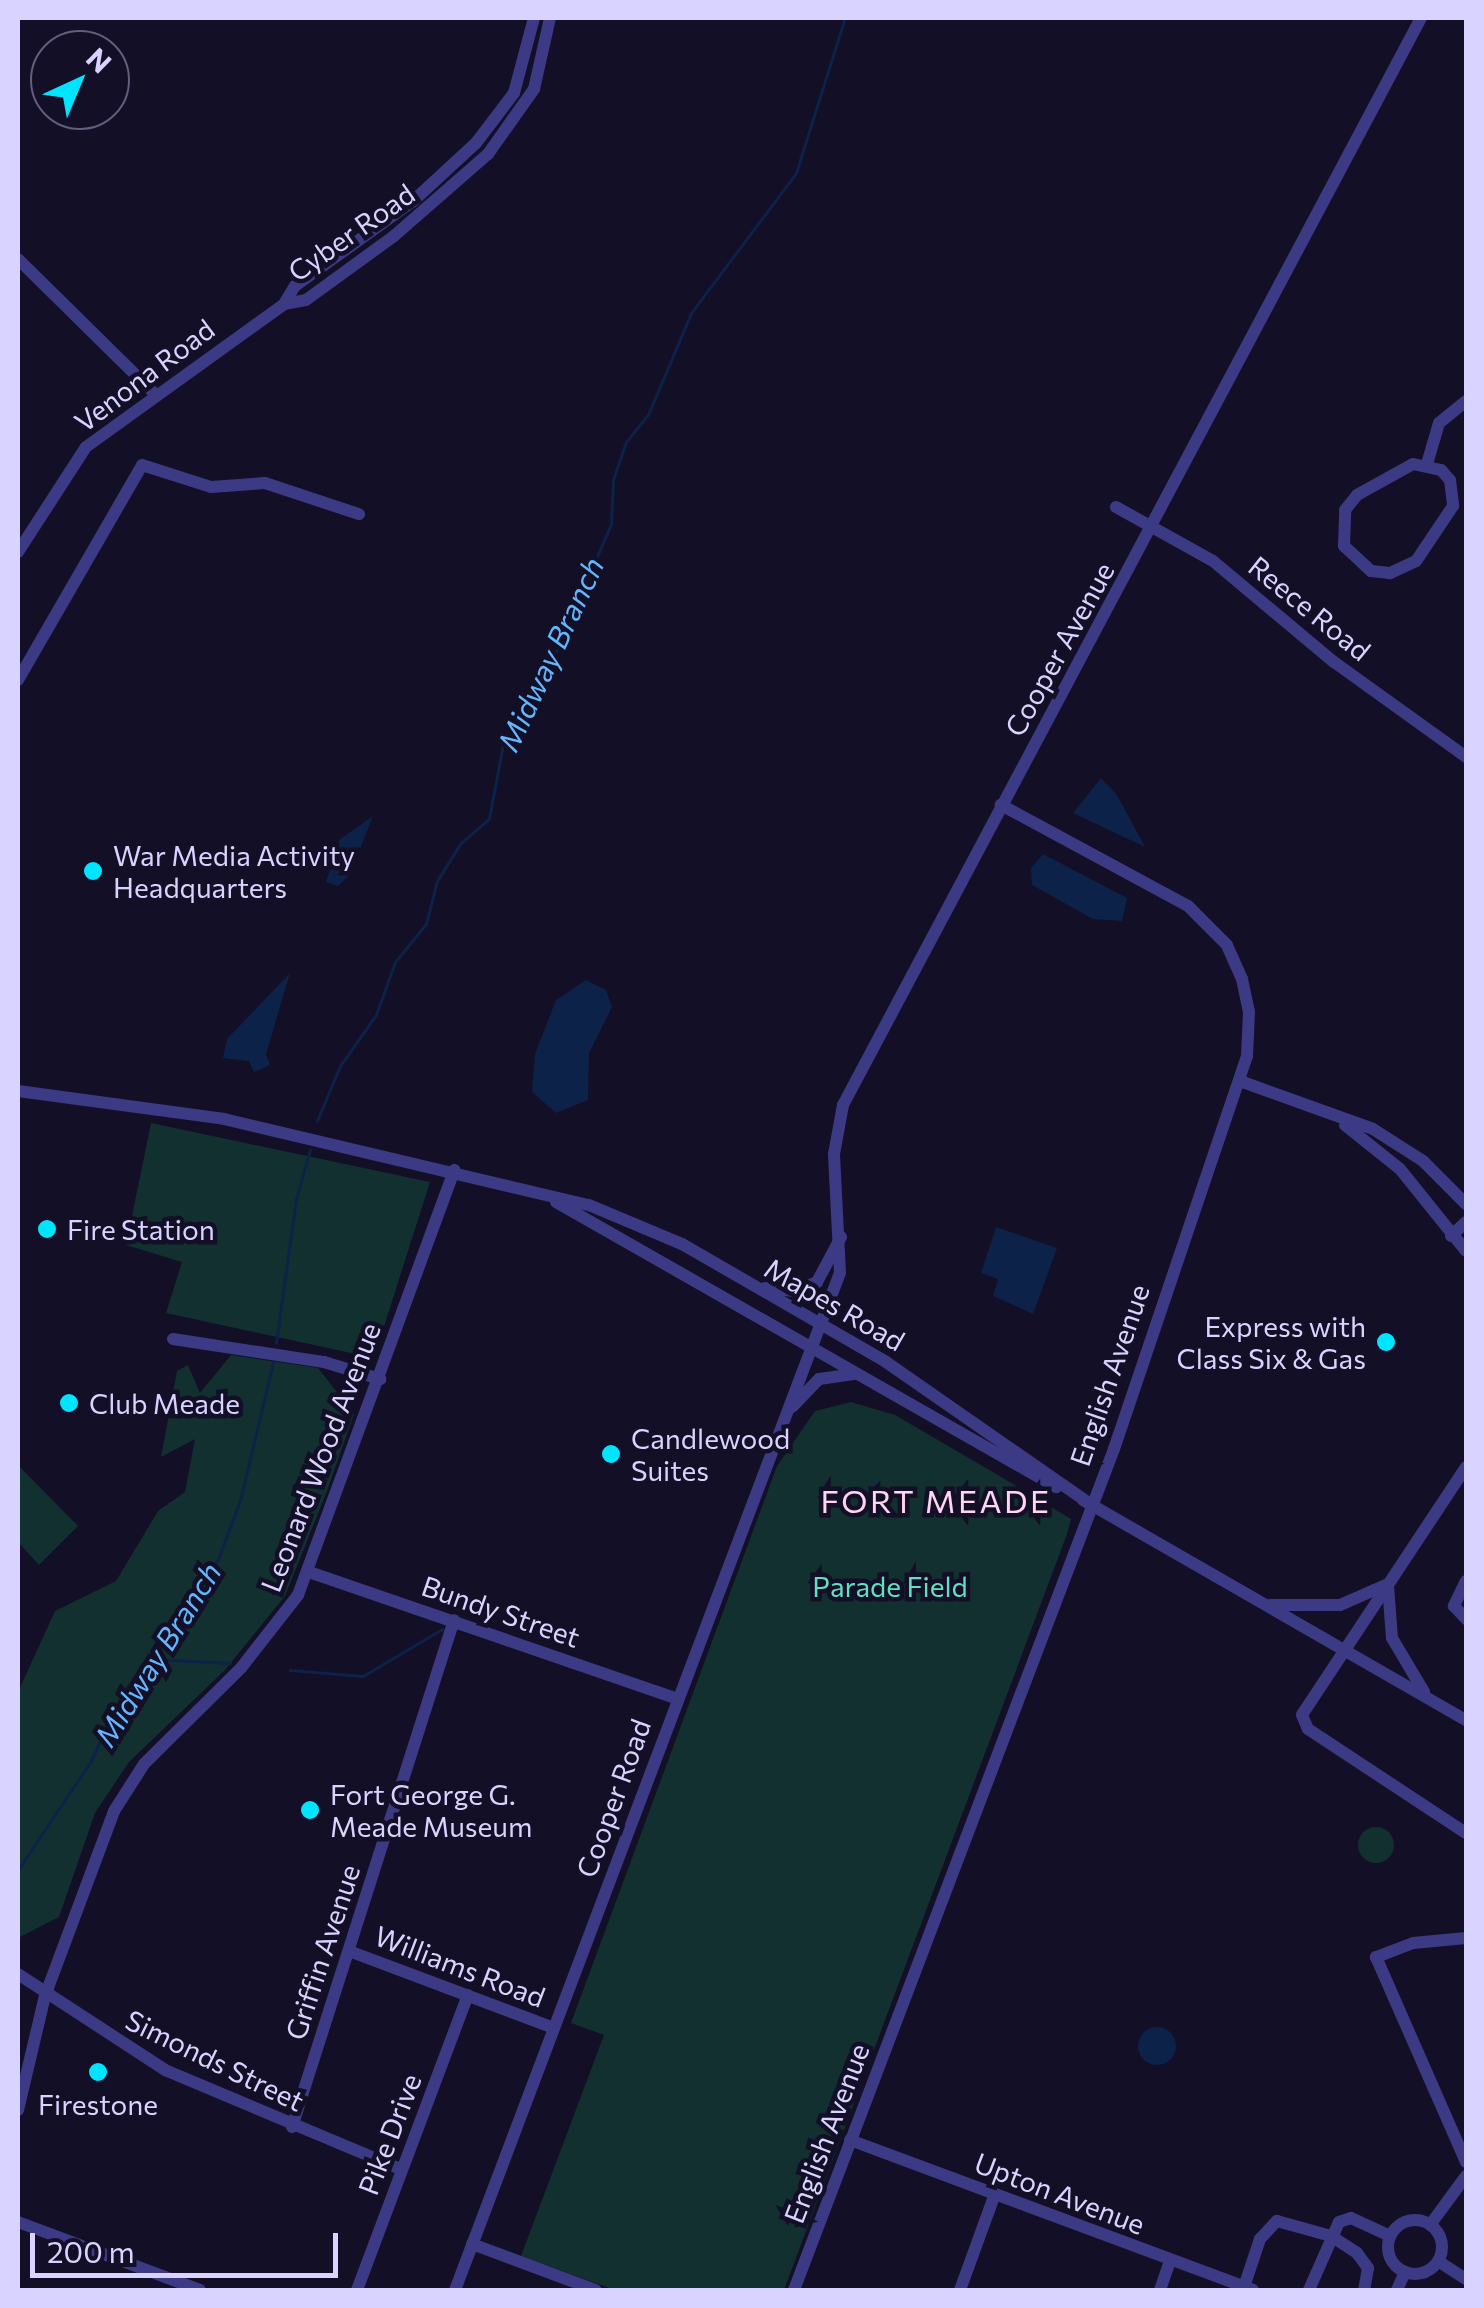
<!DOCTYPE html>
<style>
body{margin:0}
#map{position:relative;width:1484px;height:2308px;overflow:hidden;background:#130f26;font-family:Commissioner,sans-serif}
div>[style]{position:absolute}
.green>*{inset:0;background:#12302f}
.round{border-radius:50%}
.water>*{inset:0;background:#0c2248}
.stream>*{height:2.5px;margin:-1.25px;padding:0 1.25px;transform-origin:1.25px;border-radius:1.25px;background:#0c2248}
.minor>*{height:12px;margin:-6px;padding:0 6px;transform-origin:6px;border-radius:6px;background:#3d3a85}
.minor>.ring{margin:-6px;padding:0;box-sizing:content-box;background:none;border:12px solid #3d3a85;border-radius:50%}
.dots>*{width:28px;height:28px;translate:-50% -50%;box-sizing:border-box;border:5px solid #130f26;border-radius:50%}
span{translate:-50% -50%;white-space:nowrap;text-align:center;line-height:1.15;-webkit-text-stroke:9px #130f26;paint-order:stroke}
.street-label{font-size:28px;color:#d9d4ff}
.poi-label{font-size:28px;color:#d9d4ff}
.left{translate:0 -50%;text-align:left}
.right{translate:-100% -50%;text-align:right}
.park-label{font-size:28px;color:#5fe0c0}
.water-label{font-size:30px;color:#62b6ff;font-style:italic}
.quarter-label{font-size:32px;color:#ffd6f0;letter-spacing:2.5px}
.frame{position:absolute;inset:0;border:20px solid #d9d4ff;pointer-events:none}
.north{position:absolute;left:30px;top:30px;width:100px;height:100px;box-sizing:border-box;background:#130f26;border:2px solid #625e7d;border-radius:50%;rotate:44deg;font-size:28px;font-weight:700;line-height:40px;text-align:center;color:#d9d4ff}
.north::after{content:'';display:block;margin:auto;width:35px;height:45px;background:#00e5ff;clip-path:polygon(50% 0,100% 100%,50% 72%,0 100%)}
.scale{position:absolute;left:30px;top:2233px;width:308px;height:45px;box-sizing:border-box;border:5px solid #d9d4ff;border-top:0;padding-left:12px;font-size:30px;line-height:35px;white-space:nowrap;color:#d9d4ff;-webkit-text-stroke:8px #130f26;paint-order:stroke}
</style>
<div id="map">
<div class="green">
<i style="clip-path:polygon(151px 1123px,430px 1182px,374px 1358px,166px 1313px,182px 1262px,126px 1245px)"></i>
<i style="clip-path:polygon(231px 1355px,318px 1368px,354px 1414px,327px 1491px,285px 1596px,225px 1670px,129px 1762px,95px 1813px,59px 1917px,18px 1938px,18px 1692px,55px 1611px,116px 1581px,158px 1511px,185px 1492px,195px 1439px,161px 1457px,177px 1371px,188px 1365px,200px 1393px)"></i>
<i style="clip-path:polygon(851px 1402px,895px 1415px,1003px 1478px,1071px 1519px,1067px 1534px,784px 2290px,615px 2290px,521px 2256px,604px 2035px,571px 2023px,777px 1466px,815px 1411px)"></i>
<i style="clip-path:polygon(18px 1465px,78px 1526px,39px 1565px,18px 1542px)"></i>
<i class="round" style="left:1358px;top:1827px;width:36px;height:36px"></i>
</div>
<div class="water">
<i style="clip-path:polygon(1101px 778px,1117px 795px,1145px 847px,1073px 813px)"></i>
<i style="clip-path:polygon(373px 816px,350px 874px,338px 886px,326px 882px,339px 840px)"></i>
<i style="clip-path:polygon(1043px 854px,1127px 898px,1122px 921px,1093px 919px,1032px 885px,1031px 868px)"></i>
<i style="clip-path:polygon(290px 973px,266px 1054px,270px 1065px,254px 1072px,249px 1061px,223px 1058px,227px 1039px)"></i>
<i style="clip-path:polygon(586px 980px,606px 990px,612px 1007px,589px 1053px,588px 1100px,556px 1113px,532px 1092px,535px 1054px,556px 1000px)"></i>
<i style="clip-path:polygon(996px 1227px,1057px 1248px,1033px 1314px,993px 1296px,998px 1279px,981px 1273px)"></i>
<i class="round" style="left:1138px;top:2027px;width:38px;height:38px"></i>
</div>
<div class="stream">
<i style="left:317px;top:1121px;width:60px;rotate:-67.3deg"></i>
<i style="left:340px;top:1066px;width:62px;rotate:-54.8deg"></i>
<i style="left:376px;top:1015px;width:56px;rotate:-70.3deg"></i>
<i style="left:395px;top:962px;width:49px;rotate:-50.8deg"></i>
<i style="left:426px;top:924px;width:44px;rotate:-75.7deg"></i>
<i style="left:437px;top:881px;width:44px;rotate:-58.1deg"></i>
<i style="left:460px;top:844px;width:38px;rotate:-41deg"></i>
<i style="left:489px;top:819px;width:81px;rotate:-79.4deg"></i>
<i style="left:504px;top:739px;width:62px;rotate:-54.2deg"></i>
<i style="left:540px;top:689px;width:180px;rotate:-66.7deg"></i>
<i style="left:611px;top:524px;width:44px;rotate:-87.4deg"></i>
<i style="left:613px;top:480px;width:40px;rotate:-71.1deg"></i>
<i style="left:626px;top:442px;width:35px;rotate:-51deg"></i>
<i style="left:648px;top:415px;width:111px;rotate:-67.1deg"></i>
<i style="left:691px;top:313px;width:175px;rotate:-53.1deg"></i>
<i style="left:796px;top:173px;width:163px;rotate:-72.5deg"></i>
<i style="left:276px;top:1343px;width:145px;rotate:-82.1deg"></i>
<i style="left:296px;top:1199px;width:51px;rotate:-74.1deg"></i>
<i style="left:152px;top:1659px;width:78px;rotate:2.9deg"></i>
<i style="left:290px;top:1670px;width:73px;rotate:4.7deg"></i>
<i style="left:363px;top:1676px;width:92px;rotate:-30.7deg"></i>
<i style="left:18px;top:1870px;width:131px;rotate:-56.2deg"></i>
<i style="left:91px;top:1761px;width:57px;rotate:-65.2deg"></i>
<i style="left:115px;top:1709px;width:157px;rotate:-53.3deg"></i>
<i style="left:209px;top:1583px;width:88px;rotate:-69.3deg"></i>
<i style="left:240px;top:1501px;width:142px;rotate:-76.6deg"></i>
</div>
<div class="minor">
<i style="left:18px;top:259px;width:192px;rotate:44.6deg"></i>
<i style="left:284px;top:304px;width:22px;rotate:-10deg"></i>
<i style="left:306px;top:300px;width:109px;rotate:-36deg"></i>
<i style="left:394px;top:236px;width:125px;rotate:-41.1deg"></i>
<i style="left:488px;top:154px;width:80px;rotate:-54.7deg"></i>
<i style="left:534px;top:89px;width:73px;rotate:-77.3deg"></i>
<i style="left:1413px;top:464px;width:29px;rotate:12deg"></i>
<i style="left:1441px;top:470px;width:13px;rotate:48deg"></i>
<i style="left:1450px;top:480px;width:26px;rotate:83deg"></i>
<i style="left:1453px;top:506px;width:66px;rotate:123.9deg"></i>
<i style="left:1416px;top:561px;width:29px;rotate:155deg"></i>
<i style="left:1390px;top:573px;width:19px;rotate:-174deg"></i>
<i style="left:1371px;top:571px;width:37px;rotate:-137deg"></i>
<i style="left:1344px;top:546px;width:36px;rotate:-88deg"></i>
<i style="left:1345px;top:510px;width:19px;rotate:-51deg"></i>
<i style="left:1357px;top:495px;width:64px;rotate:-29deg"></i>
<i style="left:1427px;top:464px;width:43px;rotate:-73.7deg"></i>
<i style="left:1439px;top:423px;width:35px;rotate:-39deg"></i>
<i style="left:1116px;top:507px;width:111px;rotate:29.1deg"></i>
<i style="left:1213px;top:561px;width:158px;rotate:39.9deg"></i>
<i style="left:1334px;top:662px;width:163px;rotate:35.7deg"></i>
<i style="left:18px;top:552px;width:125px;rotate:-57.1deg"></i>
<i style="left:86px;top:447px;width:244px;rotate:-35.8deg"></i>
<i style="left:284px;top:304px;width:21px;rotate:-59deg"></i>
<i style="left:295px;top:286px;width:144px;rotate:-35.7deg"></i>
<i style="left:412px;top:202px;width:87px;rotate:-42.7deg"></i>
<i style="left:476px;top:143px;width:63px;rotate:-52.8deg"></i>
<i style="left:514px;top:93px;width:78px;rotate:-75.1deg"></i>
<i style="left:18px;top:680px;width:248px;rotate:-60deg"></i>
<i style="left:142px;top:465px;width:72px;rotate:17.7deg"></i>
<i style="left:211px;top:487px;width:54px;rotate:-4.2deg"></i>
<i style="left:265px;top:483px;width:99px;rotate:18.3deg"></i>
<i style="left:1240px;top:1081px;width:141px;rotate:19.8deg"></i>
<i style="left:1373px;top:1129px;width:59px;rotate:32.6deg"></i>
<i style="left:1423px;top:1161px;width:61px;rotate:45deg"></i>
<i style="left:18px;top:1091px;width:208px;rotate:7.7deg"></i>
<i style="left:224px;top:1119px;width:375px;rotate:13.3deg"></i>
<i style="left:589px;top:1205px;width:101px;rotate:22.8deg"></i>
<i style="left:682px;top:1244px;width:236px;rotate:30deg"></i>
<i style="left:886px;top:1362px;width:247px;rotate:34.8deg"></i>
<i style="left:1345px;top:1125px;width:70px;rotate:38.7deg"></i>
<i style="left:1400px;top:1169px;width:105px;rotate:51.2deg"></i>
<i style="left:556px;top:1202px;width:576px;rotate:29.68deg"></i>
<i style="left:1451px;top:1236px;width:21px;rotate:-43deg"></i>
<i style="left:765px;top:1288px;width:29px;rotate:6deg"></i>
<i style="left:794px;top:1291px;width:25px;rotate:-21deg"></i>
<i style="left:817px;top:1282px;width:51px;rotate:-61.9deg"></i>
<i style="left:173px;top:1339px;width:153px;rotate:8.7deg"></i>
<i style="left:324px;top:1362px;width:59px;rotate:16.9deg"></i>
<i style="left:792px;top:1407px;width:39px;rotate:-46deg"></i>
<i style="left:819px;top:1379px;width:35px;rotate:-8deg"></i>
<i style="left:1466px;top:1467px;width:297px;rotate:123.5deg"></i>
<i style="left:1302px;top:1715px;width:15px;rotate:67deg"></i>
<i style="left:1308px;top:1729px;width:189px;rotate:33.4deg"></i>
<i style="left:1083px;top:1500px;width:442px;rotate:29.9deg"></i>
<i style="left:309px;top:1572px;width:389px;rotate:19deg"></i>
<i style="left:1466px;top:1581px;width:28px;rotate:116deg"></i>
<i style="left:1454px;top:1606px;width:18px;rotate:47deg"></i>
<i style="left:1388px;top:1586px;width:52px;rotate:85.6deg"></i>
<i style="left:1392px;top:1638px;width:63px;rotate:59.3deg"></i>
<i style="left:1270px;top:1605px;width:70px"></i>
<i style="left:1340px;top:1605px;width:50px;rotate:-23.5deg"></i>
<i style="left:1466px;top:1938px;width:53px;rotate:174.6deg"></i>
<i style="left:1413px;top:1943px;width:40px;rotate:159deg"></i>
<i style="left:1376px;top:1957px;width:224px;rotate:66.3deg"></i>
<i style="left:349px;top:1951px;width:219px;rotate:20.6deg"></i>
<i style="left:18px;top:1974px;width:176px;rotate:33.1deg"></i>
<i style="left:165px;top:2070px;width:256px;rotate:22.8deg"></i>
<i style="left:18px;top:2110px;width:117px;rotate:-76.7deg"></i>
<i style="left:45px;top:1996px;width:197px;rotate:-69.5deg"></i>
<i style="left:114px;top:1811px;width:56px;rotate:-57.4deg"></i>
<i style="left:144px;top:1764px;width:136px;rotate:-44.7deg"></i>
<i style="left:241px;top:1668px;width:93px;rotate:-52deg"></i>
<i style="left:298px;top:1595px;width:453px;rotate:-69.8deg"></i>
<i style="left:292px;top:2127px;width:532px;rotate:-72.28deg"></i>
<i style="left:850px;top:2140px;width:430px;rotate:20.4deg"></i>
<i class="ring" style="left:1388px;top:2220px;width:42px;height:42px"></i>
<i style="left:18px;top:2222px;width:194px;rotate:20.5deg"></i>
<i style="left:1430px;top:2225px;width:61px;rotate:-53.7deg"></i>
<i style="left:472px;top:2244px;width:132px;rotate:20.4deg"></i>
<i style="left:1438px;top:2261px;width:33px;rotate:33deg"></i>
<i style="left:1244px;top:2287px;width:51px;rotate:-71.6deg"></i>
<i style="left:1260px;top:2239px;width:25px;rotate:-47deg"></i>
<i style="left:1277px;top:2221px;width:56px;rotate:15.5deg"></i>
<i style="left:1331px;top:2236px;width:31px;rotate:33deg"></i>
<i style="left:1357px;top:2253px;width:19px;rotate:54deg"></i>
<i style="left:1368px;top:2268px;width:22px;rotate:100deg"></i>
<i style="left:357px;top:2290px;width:315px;rotate:-69.4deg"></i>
<i style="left:455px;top:2290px;width:1087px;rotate:-69.27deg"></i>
<i style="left:840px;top:1273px;width:119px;rotate:-92.9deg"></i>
<i style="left:834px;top:1154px;width:50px;rotate:-79.6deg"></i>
<i style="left:843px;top:1105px;width:1231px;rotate:-62deg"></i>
<i style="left:794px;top:2290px;width:900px;rotate:-69.17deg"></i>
<i style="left:1114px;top:1449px;width:415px;rotate:-71.3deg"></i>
<i style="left:1247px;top:1056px;width:44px;rotate:-87.4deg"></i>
<i style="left:1249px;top:1012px;width:34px;rotate:-102deg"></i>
<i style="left:1242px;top:979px;width:37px;rotate:-114deg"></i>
<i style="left:1227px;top:945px;width:55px;rotate:-135deg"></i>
<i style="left:1188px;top:906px;width:213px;rotate:-151.6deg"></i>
<i style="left:960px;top:2290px;width:102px;rotate:-70deg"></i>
<i style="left:1160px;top:2290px;width:31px;rotate:-71deg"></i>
<i style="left:1309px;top:2290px;width:74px;rotate:-66.2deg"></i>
<i style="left:1339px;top:2222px;width:13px;rotate:-18deg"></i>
<i style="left:1351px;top:2218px;width:43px;rotate:24.8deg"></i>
<i style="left:1397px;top:2290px;width:20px;rotate:-66deg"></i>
</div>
<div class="dots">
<i style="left:93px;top:871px;background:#00e5ff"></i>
<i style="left:47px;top:1229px;background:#00e5ff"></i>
<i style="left:1386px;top:1342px;background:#00e5ff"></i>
<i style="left:69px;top:1403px;background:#00e5ff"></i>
<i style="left:611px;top:1454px;background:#00e5ff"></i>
<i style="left:310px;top:1810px;background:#00e5ff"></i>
<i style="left:98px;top:2072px;background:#00e5ff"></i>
</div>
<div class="street-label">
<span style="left:351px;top:232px;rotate:-35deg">Cyber Road</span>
<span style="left:144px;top:375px;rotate:-37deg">Venona Road</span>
<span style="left:1310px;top:608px;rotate:39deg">Reece Road</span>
<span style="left:1059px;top:649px;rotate:-61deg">Cooper Avenue</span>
<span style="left:835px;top:1304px;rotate:30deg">Mapes Road</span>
<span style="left:1109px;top:1375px;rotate:-71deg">English Avenue</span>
<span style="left:320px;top:1457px;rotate:-69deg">Leonard Wood Avenue</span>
<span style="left:501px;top:1611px;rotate:19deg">Bundy Street</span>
<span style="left:613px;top:1798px;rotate:-70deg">Cooper Road</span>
<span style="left:322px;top:1952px;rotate:-72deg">Griffin Avenue</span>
<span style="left:460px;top:1966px;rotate:21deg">Williams Road</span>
<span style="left:215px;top:2060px;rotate:26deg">Simonds Street</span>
<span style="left:826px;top:2133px;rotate:-69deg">English Avenue</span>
<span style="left:389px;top:2134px;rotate:-69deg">Pike Drive</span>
<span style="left:1060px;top:2193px;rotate:21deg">Upton Avenue</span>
</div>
<div class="poi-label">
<span class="left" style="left:113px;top:871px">War Media Activity<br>Headquarters</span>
<span class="left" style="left:67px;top:1229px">Fire Station</span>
<span class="right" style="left:1366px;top:1342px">Express with<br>Class Six &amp; Gas</span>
<span class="left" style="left:89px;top:1403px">Club Meade</span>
<span class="left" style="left:631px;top:1454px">Candlewood<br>Suites</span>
<span class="left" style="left:330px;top:1810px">Fort George G.<br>Meade Museum</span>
<span style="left:98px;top:2104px">Firestone</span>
</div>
<div class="park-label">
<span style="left:890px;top:1586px">Parade Field</span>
</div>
<div class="water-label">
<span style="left:550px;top:654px;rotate:-65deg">Midway Branch</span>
<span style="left:157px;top:1654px;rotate:-58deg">Midway Branch</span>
</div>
<div class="quarter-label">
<span style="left:936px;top:1500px">FORT MEADE</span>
</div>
<div class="frame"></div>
<div class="north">N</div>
<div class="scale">200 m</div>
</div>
